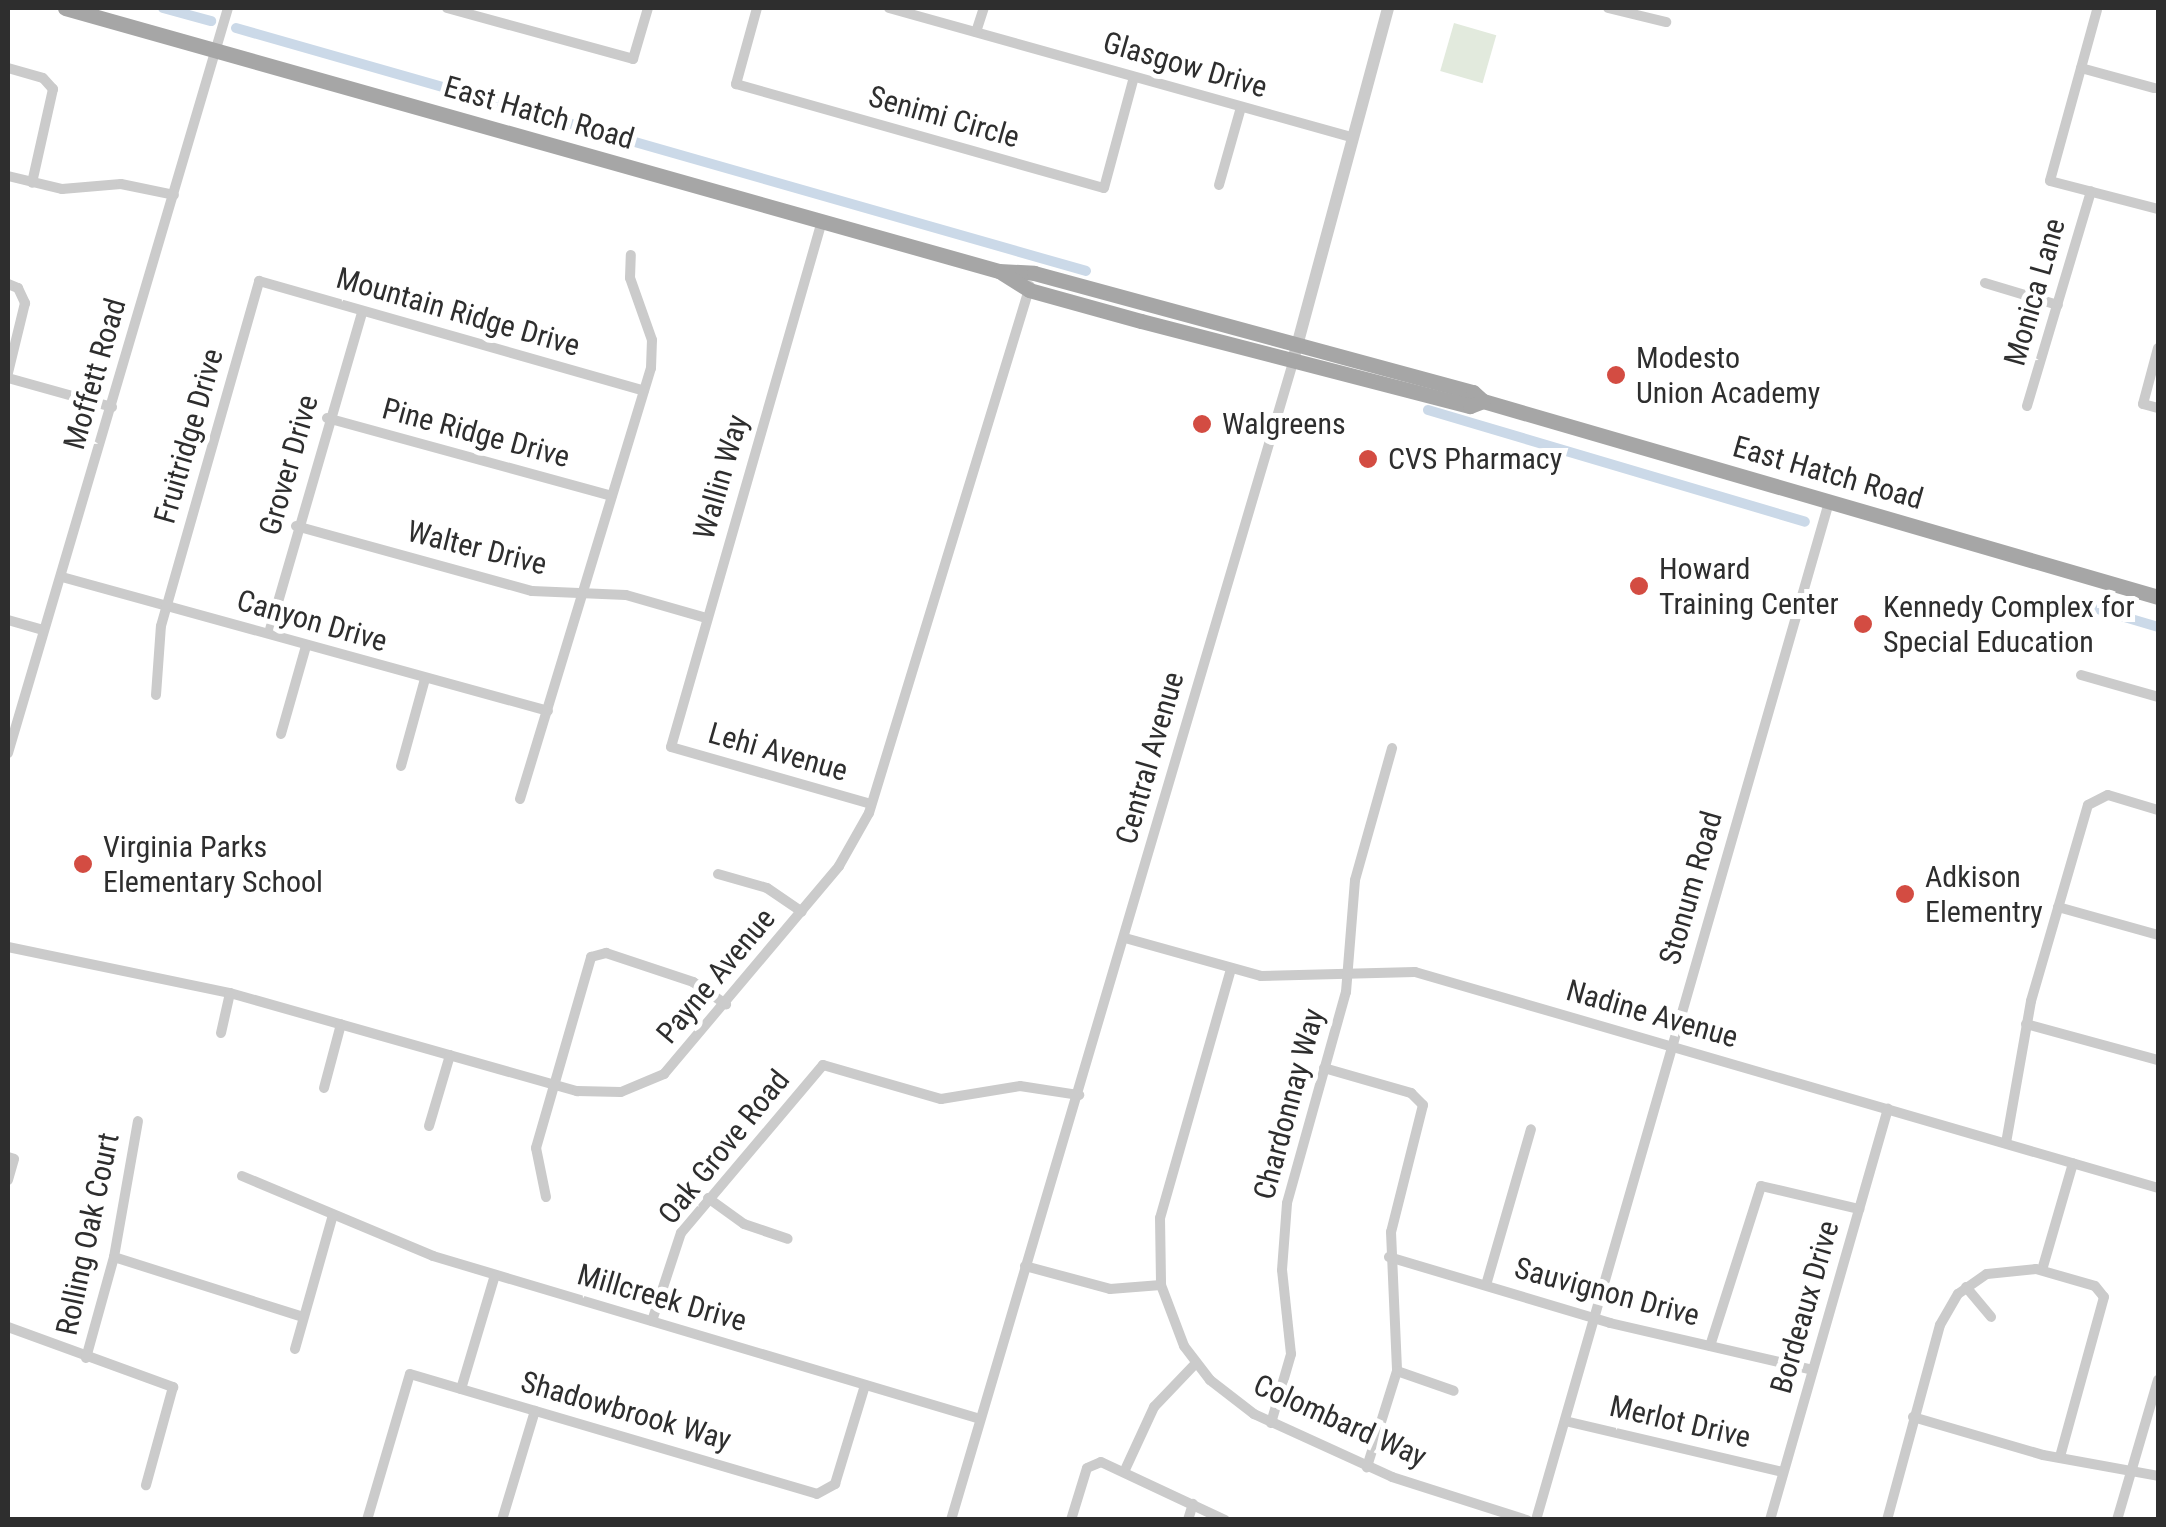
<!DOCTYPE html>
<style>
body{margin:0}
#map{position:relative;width:2166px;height:1527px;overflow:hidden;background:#fff;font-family:"Roboto Condensed",sans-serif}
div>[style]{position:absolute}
.green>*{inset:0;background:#e2eadd;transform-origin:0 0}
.canal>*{height:10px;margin:-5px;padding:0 5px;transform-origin:5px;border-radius:5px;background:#cbd9e8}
.minor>*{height:10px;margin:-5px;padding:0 5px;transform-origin:5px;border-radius:5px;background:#cbcbcb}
.tertiary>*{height:12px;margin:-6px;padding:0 6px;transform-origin:6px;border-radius:6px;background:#cbcbcb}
.primary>*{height:15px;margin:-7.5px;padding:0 7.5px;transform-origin:7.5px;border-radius:7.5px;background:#a6a6a6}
.dots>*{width:28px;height:28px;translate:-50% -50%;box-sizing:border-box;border:5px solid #fff;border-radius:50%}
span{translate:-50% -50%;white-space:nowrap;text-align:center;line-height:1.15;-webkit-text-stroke:10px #fff;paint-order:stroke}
.street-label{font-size:30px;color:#2e2e2e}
.poi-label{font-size:30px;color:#2e2e2e}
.left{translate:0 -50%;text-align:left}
.frame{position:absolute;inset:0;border:10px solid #2e2e2e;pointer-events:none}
</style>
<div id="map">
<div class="green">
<i style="left:1454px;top:23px;width:44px;height:50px;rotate:16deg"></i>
</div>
<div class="canal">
<i style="left:163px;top:8px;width:50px;rotate:15.2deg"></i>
<i style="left:236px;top:28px;width:884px;rotate:15.95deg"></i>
<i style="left:1428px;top:410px;width:393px;rotate:16.5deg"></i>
<i style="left:2094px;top:608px;width:67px;rotate:16.5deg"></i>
</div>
<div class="minor">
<i style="left:447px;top:8px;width:193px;rotate:15.3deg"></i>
<i style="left:633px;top:59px;width:53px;rotate:-73.6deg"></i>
<i style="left:757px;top:8px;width:79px;rotate:105.4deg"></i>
<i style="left:736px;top:84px;width:382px;rotate:15.8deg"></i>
<i style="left:1104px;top:188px;width:115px;rotate:-74.9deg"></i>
<i style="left:889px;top:8px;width:481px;rotate:15.6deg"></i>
<i style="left:1608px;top:8px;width:60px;rotate:13.6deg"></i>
<i style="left:2097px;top:10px;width:177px;rotate:105.4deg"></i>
<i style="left:2050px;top:181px;width:112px;rotate:14.5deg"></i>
<i style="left:976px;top:32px;width:25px;rotate:-72deg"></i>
<i style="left:8px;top:68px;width:36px;rotate:16deg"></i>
<i style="left:43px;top:78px;width:15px;rotate:48deg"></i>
<i style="left:53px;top:89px;width:96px;rotate:102.6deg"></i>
<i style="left:2081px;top:68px;width:76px;rotate:15.3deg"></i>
<i style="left:8px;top:176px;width:56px;rotate:13.5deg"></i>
<i style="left:62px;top:189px;width:59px;rotate:-4.8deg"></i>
<i style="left:121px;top:184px;width:54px;rotate:11.7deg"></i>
<i style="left:1219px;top:185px;width:81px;rotate:-74.2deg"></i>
<i style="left:822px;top:221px;width:547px;rotate:106.02deg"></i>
<i style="left:671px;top:747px;width:208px;rotate:15.9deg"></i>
<i style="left:1985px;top:283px;width:76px;rotate:16.8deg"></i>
<i style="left:8px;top:284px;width:11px;rotate:22deg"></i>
<i style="left:18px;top:288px;width:17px;rotate:65deg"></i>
<i style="left:25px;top:303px;width:72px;rotate:103.7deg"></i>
<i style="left:2158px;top:348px;width:58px;rotate:105deg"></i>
<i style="left:2143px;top:404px;width:16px;rotate:15deg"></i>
<i style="left:8px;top:378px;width:108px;rotate:15.6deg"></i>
<i style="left:2027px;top:406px;width:224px;rotate:-73.4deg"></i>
<i style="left:327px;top:418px;width:295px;rotate:15.3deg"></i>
<i style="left:296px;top:526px;width:245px;rotate:15.4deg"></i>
<i style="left:532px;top:591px;width:94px;rotate:2.4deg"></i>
<i style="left:626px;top:595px;width:83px;rotate:16deg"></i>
<i style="left:62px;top:577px;width:504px;rotate:15.41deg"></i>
<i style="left:8px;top:620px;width:36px;rotate:16deg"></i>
<i style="left:269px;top:633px;width:334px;rotate:-73.8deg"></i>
<i style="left:2081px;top:675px;width:80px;rotate:15.9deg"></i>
<i style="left:156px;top:695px;width:69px;rotate:-85.9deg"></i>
<i style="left:161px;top:626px;width:359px;rotate:-74.1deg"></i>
<i style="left:259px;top:281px;width:400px;rotate:15.9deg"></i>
<i style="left:281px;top:734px;width:91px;rotate:-74.1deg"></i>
<i style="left:8px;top:753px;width:777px;rotate:-73.55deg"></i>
<i style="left:401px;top:766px;width:90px;rotate:-74.6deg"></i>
<i style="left:520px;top:799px;width:450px;rotate:-73.1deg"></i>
<i style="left:651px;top:368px;width:28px;rotate:-88deg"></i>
<i style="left:652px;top:340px;width:66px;rotate:-109.5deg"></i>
<i style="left:630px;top:278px;width:23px;rotate:-88deg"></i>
<i style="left:718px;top:874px;width:51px;rotate:15.9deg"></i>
<i style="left:767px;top:888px;width:42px;rotate:34.4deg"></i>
<i style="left:2058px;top:907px;width:104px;rotate:15.6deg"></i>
<i style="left:1125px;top:938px;width:141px;rotate:15.6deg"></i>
<i style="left:1261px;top:976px;width:154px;rotate:-1.5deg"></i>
<i style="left:1415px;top:972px;width:774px;rotate:16.21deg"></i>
<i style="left:8px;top:947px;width:227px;rotate:11.7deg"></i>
<i style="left:230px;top:993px;width:361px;rotate:15.8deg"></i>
<i style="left:577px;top:1091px;width:44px;rotate:1.3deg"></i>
<i style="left:621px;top:1092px;width:47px;rotate:-22.7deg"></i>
<i style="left:664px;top:1074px;width:272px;rotate:-49.9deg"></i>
<i style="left:839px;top:866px;width:61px;rotate:-60.5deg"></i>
<i style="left:869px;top:813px;width:551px;rotate:-73.01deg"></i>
<i style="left:1231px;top:969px;width:259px;rotate:105.9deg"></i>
<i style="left:1160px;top:1218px;width:67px;rotate:89.1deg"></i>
<i style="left:1161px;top:1285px;width:65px;rotate:69.3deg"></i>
<i style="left:1184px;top:1346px;width:43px;rotate:52.6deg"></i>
<i style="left:1210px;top:1380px;width:56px;rotate:37.7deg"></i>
<i style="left:1254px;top:1414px;width:152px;rotate:24.5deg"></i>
<i style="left:1392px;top:1477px;width:142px;rotate:17.7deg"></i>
<i style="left:2026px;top:1024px;width:137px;rotate:15.3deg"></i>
<i style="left:221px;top:1033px;width:41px;rotate:-77.3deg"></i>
<i style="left:1324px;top:1068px;width:91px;rotate:16deg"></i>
<i style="left:1411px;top:1093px;width:17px;rotate:45deg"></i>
<i style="left:1423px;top:1105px;width:131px;rotate:104.1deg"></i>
<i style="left:1391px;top:1232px;width:139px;rotate:87.5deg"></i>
<i style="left:1397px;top:1371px;width:101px;rotate:107.4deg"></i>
<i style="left:324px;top:1088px;width:66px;rotate:-75.1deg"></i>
<i style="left:429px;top:1126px;width:74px;rotate:-73.5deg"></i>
<i style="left:2006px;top:1143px;width:144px;rotate:-80deg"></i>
<i style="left:2031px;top:1001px;width:204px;rotate:-73.8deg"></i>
<i style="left:2088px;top:805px;width:22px;rotate:-27deg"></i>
<i style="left:2108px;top:795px;width:52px;rotate:16.7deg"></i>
<i style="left:8px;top:1157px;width:6px;rotate:18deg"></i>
<i style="left:14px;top:1159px;width:22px;rotate:106deg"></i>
<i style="left:242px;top:1176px;width:207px;rotate:22.7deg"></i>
<i style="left:433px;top:1256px;width:571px;rotate:16.59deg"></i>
<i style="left:546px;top:1197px;width:50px;rotate:-101.5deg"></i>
<i style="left:536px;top:1148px;width:199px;rotate:-73.9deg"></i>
<i style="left:591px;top:957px;width:16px;rotate:-15deg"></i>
<i style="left:606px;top:953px;width:92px;rotate:18.4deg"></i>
<i style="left:693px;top:982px;width:40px;rotate:34deg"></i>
<i style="left:708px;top:1198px;width:44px;rotate:35.8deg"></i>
<i style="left:744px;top:1224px;width:46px;rotate:18.8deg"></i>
<i style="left:114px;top:1257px;width:198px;rotate:17.6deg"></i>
<i style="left:1389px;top:1257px;width:231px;rotate:16.6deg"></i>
<i style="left:1610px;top:1323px;width:208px;rotate:13deg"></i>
<i style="left:1025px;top:1266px;width:88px;rotate:15.1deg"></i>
<i style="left:1110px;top:1289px;width:51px;rotate:-4.5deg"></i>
<i style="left:2042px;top:1270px;width:111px;rotate:-73.8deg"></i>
<i style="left:1486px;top:1285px;width:162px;rotate:-73.9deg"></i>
<i style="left:1966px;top:1287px;width:39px;rotate:50deg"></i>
<i style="left:652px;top:1321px;width:93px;rotate:-71.8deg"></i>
<i style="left:681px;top:1233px;width:220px;rotate:-49.8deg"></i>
<i style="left:823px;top:1065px;width:123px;rotate:16.1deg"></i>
<i style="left:941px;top:1099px;width:80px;rotate:-9.3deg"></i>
<i style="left:1020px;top:1086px;width:60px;rotate:8.7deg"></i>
<i style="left:8px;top:1327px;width:176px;rotate:20deg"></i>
<i style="left:173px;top:1387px;width:102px;rotate:105.4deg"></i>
<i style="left:1710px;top:1346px;width:168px;rotate:-72.3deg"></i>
<i style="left:1761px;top:1186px;width:101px;rotate:13.2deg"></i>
<i style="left:295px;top:1349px;width:139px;rotate:-74.2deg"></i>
<i style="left:86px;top:1358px;width:105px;rotate:-74.5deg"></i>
<i style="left:114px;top:1257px;width:138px;rotate:-80deg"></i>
<i style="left:1397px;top:1371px;width:60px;rotate:19.3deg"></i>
<i style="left:461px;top:1389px;width:119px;rotate:-73.4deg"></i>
<i style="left:1913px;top:1417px;width:135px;rotate:16.3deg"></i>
<i style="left:2043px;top:1455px;width:117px;rotate:10.3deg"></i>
<i style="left:1565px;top:1421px;width:224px;rotate:13.2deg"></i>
<i style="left:1271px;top:1423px;width:72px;rotate:-73.8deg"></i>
<i style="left:1291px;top:1354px;width:84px;rotate:-96.1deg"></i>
<i style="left:1282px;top:1270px;width:67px;rotate:-85.7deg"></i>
<i style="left:1287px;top:1203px;width:219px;rotate:-74.4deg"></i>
<i style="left:1346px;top:992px;width:112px;rotate:-85.4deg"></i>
<i style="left:1355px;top:880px;width:137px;rotate:-74.3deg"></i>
<i style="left:1124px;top:1472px;width:72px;rotate:-65.2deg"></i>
<i style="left:1154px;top:1407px;width:61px;rotate:-46.3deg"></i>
<i style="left:367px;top:1520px;width:152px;rotate:-73.6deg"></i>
<i style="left:410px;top:1374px;width:424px;rotate:16.4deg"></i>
<i style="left:817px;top:1494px;width:21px;rotate:-29deg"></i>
<i style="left:835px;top:1484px;width:103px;rotate:-73.1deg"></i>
<i style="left:502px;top:1520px;width:114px;rotate:-73.2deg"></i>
<i style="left:951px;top:1520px;width:1211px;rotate:-73.54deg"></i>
<i style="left:1071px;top:1520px;width:54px;rotate:-72.9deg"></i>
<i style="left:1087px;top:1468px;width:15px;rotate:-23deg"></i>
<i style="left:1101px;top:1462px;width:137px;rotate:25.1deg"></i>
<i style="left:1188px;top:1520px;width:17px;rotate:-73deg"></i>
<i style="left:1536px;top:1520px;width:1059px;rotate:-73.94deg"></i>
<i style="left:1770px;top:1520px;width:428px;rotate:-74deg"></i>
<i style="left:1887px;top:1520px;width:202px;rotate:-74.8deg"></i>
<i style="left:1940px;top:1325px;width:36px;rotate:-60deg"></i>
<i style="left:1958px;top:1294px;width:35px;rotate:-35deg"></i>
<i style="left:1987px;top:1274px;width:49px;rotate:-5.8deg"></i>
<i style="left:2036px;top:1269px;width:61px;rotate:16.1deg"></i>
<i style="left:2095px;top:1286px;width:14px;rotate:51deg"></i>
<i style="left:2104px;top:1297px;width:166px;rotate:105.4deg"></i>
<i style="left:2117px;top:1520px;width:146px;rotate:-73.7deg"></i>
</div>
<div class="tertiary">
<i style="left:1295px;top:353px;width:357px;rotate:-74.9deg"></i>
</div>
<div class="primary">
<i style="left:65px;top:8px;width:970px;rotate:15.73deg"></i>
<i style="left:999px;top:271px;width:35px;rotate:3deg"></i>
<i style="left:1034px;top:273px;width:455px;rotate:15.2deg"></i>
<i style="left:1473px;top:392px;width:13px;rotate:42deg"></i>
<i style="left:1483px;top:401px;width:703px;rotate:16.19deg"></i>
<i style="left:1002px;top:273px;width:32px;rotate:32deg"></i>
<i style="left:1029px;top:290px;width:116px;rotate:15.5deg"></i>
<i style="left:1141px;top:321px;width:340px;rotate:14.5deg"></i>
<i style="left:1470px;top:406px;width:14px;rotate:-21deg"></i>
</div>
<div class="dots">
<i style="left:1616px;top:375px;background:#d34c42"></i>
<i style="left:1202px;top:424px;background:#d34c42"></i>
<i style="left:1368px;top:459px;background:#d34c42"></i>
<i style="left:1639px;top:586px;background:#d34c42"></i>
<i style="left:1863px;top:624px;background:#d34c42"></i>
<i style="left:83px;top:864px;background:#d34c42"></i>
<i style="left:1905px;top:894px;background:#d34c42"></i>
</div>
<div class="street-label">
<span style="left:1185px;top:65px;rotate:16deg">Glasgow Drive</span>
<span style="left:539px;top:113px;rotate:16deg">East Hatch Road</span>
<span style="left:944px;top:117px;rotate:16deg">Senimi Circle</span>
<span style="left:2035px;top:292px;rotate:-74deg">Monica Lane</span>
<span style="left:458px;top:312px;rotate:16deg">Mountain Ridge Drive</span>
<span style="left:95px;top:374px;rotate:-74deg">Moffett Road</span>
<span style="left:476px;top:433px;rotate:15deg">Pine Ridge Drive</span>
<span style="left:189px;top:436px;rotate:-74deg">Fruitridge Drive</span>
<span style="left:289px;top:465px;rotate:-74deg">Grover Drive</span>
<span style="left:1828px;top:473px;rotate:16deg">East Hatch Road</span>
<span style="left:721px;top:477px;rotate:-74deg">Wallin Way</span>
<span style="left:477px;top:548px;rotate:14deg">Walter Drive</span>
<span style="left:312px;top:621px;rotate:16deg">Canyon Drive</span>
<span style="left:778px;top:752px;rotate:16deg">Lehi Avenue</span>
<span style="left:1150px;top:758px;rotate:-74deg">Central Avenue</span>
<span style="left:1691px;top:888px;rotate:-74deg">Stonum Road</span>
<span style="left:716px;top:976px;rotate:-50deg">Payne Avenue</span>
<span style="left:1652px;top:1014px;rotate:16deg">Nadine Avenue</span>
<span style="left:1289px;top:1104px;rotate:-75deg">Chardonnay Way</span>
<span style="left:724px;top:1147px;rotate:-51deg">Oak Grove Road</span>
<span style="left:88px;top:1234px;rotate:-78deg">Rolling Oak Court</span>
<span style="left:1607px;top:1292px;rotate:15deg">Sauvignon Drive</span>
<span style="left:662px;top:1298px;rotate:16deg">Millcreek Drive</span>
<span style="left:1805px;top:1307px;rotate:-74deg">Bordeaux Drive</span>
<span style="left:626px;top:1411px;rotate:16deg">Shadowbrook Way</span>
<span style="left:1340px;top:1421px;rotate:24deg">Colombard Way</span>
<span style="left:1680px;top:1422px;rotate:13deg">Merlot Drive</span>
</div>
<div class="poi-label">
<span class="left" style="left:1636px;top:375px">Modesto<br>Union Academy</span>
<span class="left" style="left:1222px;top:424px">Walgreens</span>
<span class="left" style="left:1388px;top:459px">CVS Pharmacy</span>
<span class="left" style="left:1659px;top:586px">Howard<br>Training Center</span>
<span class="left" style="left:1883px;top:624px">Kennedy Complex for<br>Special Education</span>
<span class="left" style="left:103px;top:864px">Virginia Parks<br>Elementary School</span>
<span class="left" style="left:1925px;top:894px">Adkison<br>Elementry</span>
</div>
<div class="frame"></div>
</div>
